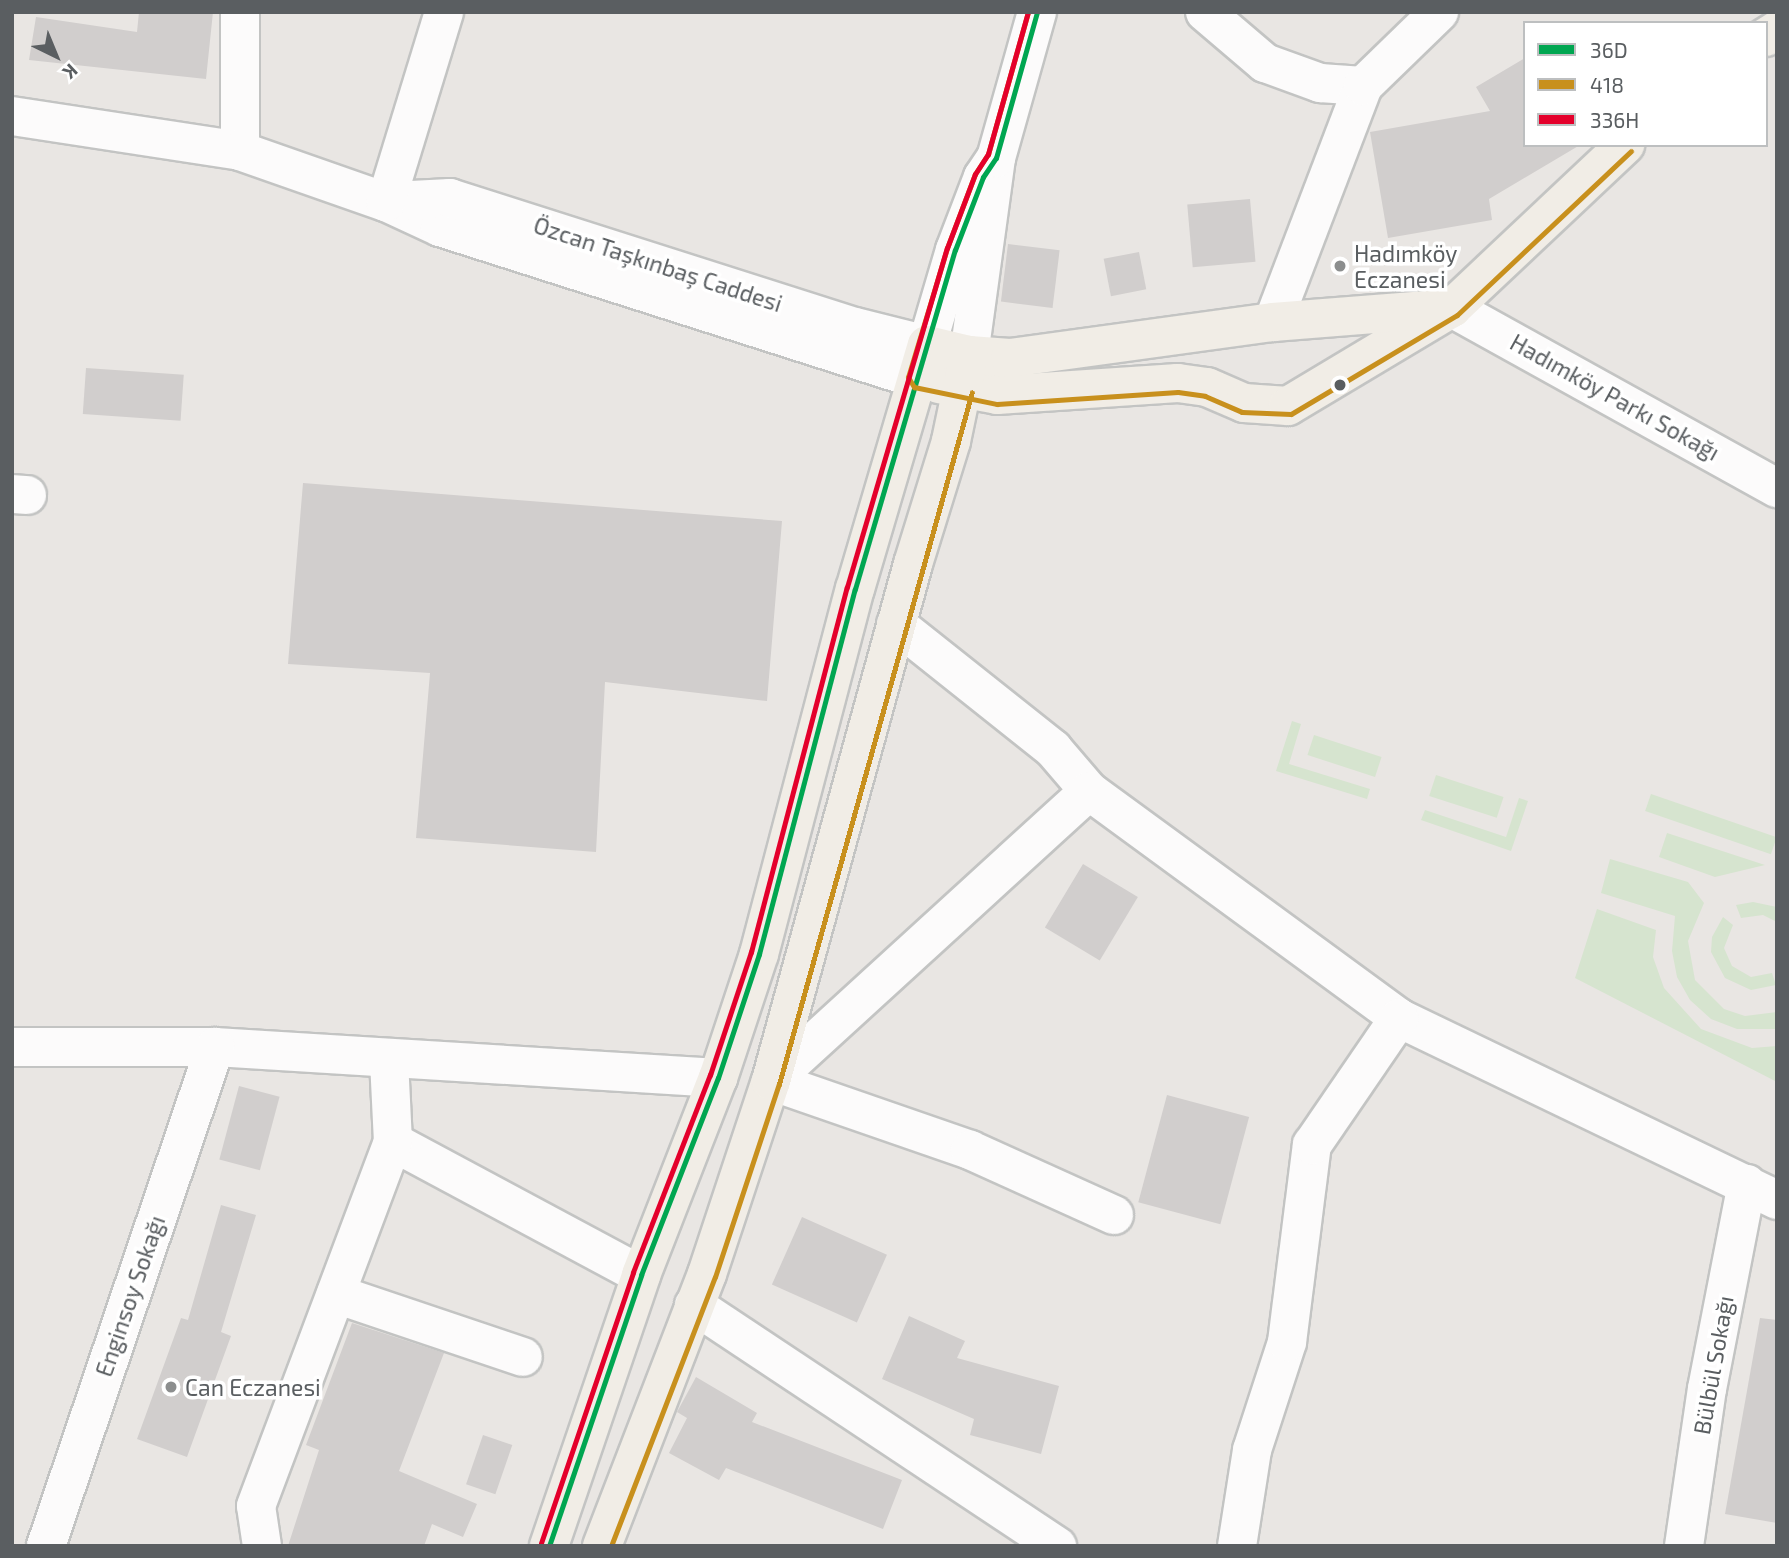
<!DOCTYPE html>
<meta charset="utf-8">
<style>
body{margin:0}
#map{position:relative;width:1789px;height:1558px;overflow:hidden;background:#e9e6e3;font-family:"Exo 2",sans-serif}
div>[style]{position:absolute}
.green>*{inset:0;background:#d6e4cf;transform-origin:0 0}
.building>*{inset:0;background:#d1cecd;transform-origin:0 0}
.roads{filter:drop-shadow(2px 0 #c3c4c3) drop-shadow(-2px 0 #c3c4c3) drop-shadow(0 2px #c3c4c3) drop-shadow(0 -2px #c3c4c3)}
.minor>*{height:38px;margin:-19px;padding:0 19px;transform-origin:19px;border-radius:19px;background:#fcfbfb}
.major>*{height:38px;margin:-19px;padding:0 19px;transform-origin:19px;border-radius:19px;background:#f1ede6}
.bus-1>*{height:5px;margin:-2.5px;padding:0 2.5px;transform-origin:2.5px;border-radius:2.5px;background:#00a651}
.bus-2>*{height:5px;margin:-2.5px;padding:0 2.5px;transform-origin:2.5px;border-radius:2.5px;background:#c8901d}
.bus-3>*{height:5px;margin:-2.5px;padding:0 2.5px;transform-origin:2.5px;border-radius:2.5px;background:#e4002b}
.dots>*{width:19px;height:19px;translate:-50% -50%;box-sizing:border-box;border:4px solid #fff;border-radius:50%}
span{translate:-50% -50%;white-space:nowrap;text-align:center;line-height:1.15;-webkit-text-stroke:7px #fff;paint-order:stroke}
.poi-label{font-size:23px;color:#5a5e61}
.left{translate:0 -50%;text-align:left}
.street-label{font-size:23px;color:#5a5e61}
.frame{position:absolute;inset:0;border:14px solid #5a5e61;pointer-events:none}
.legend{position:absolute;left:1523px;top:21px;width:245px;height:126px;box-sizing:border-box;background:#fff;border:2px solid #bdbfc0;margin:0;padding:9px 12px;list-style:none;font-size:21px;color:#5a5e61}
.legend li{display:flex;align-items:center;gap:14px;height:35px}
.legend b{width:35px;border:2px solid #bdbfc0}
.north{position:absolute;left:21px;top:21px;width:70px;height:70px;-webkit-text-stroke:5px #fff;paint-order:stroke;rotate:137deg;font-size:19px;font-weight:700;line-height:28px;text-align:center;color:#5a5e61}
.north::after{content:'';display:block;margin:auto;width:24px;height:32px;background:#5a5e61;clip-path:polygon(50% 0,100% 100%,50% 72%,0 100%)}
</style>
<div id="map">
<div class="green">
<i style="clip-path:polygon(1292px 721px,1301px 724px,1289px 764px,1370px 789px,1367px 799px,1276px 771px)"></i>
<i style="left:1314px;top:735px;width:71px;height:21px;rotate:18deg"></i>
<i style="left:1436px;top:775px;width:71px;height:22px;rotate:18deg"></i>
<i style="left:1651px;top:794px;width:133px;height:18px;rotate:19deg"></i>
<i style="clip-path:polygon(1519px 798px,1528px 801px,1511px 851px,1421px 820px,1425px 810px,1506px 837px)"></i>
<i style="clip-path:polygon(1667px 833px,1765px 865px,1715px 877px,1659px 857px)"></i>
<i style="clip-path:polygon(1610px 859px,1688px 882px,1704px 903px,1688px 941px,1695px 980px,1724px 1009px,1745px 1016px,1777px 1012px,1777px 1029px,1737px 1029px,1711px 1019px,1690px 1000px,1677px 977px,1672px 951px,1675px 916px,1601px 893px)"></i>
<i style="clip-path:polygon(1753px 902px,1777px 907px,1777px 922px,1763px 915px,1741px 918px,1736px 905px)"></i>
<i style="clip-path:polygon(1597px 909px,1656px 930px,1653px 957px,1664px 988px,1701px 1029px,1752px 1048px,1777px 1046px,1777px 1082px,1575px 978px)"></i>
<i style="clip-path:polygon(1723px 917px,1733px 925px,1724px 948px,1732px 966px,1751px 977px,1772px 973px,1776px 985px,1751px 990px,1725px 978px,1711px 952px,1712px 937px)"></i>
</div>
<div class="building">
<i style="clip-path:polygon(139px 12px,213px 12px,206px 79px,29px 60px,36px 17px,137px 32px)"></i>
<i style="clip-path:polygon(1525px 58px,1525px 145px,1580px 145px,1489px 199px,1492px 220px,1388px 238px,1370px 132px,1490px 111px,1476px 87px)"></i>
<i style="left:1250px;top:199px;width:63px;height:63px;rotate:85deg"></i>
<i style="left:1008px;top:244px;width:52px;height:58px;rotate:7deg"></i>
<i style="left:1139px;top:252px;width:38px;height:36px;rotate:79deg"></i>
<i style="left:86px;top:368px;width:98px;height:46px;rotate:4deg"></i>
<i style="clip-path:polygon(303px 483px,782px 521px,767px 701px,605px 682px,596px 852px,416px 838px,430px 673px,288px 664px)"></i>
<i style="left:1083px;top:864px;width:64px;height:74px;rotate:31deg"></i>
<i style="left:239px;top:1086px;width:42px;height:76px;rotate:15deg"></i>
<i style="left:1167px;top:1095px;width:85px;height:111px;rotate:15deg"></i>
<i style="clip-path:polygon(221px 1205px,256px 1215px,221px 1332px,231px 1336px,187px 1457px,137px 1439px,181px 1318px,188px 1320px)"></i>
<i style="left:802px;top:1217px;width:93px;height:74px;rotate:24deg"></i>
<i style="clip-path:polygon(909px 1316px,965px 1341px,957px 1358px,1059px 1386px,1041px 1454px,970px 1435px,974px 1419px,882px 1379px)"></i>
<i style="clip-path:polygon(1760px 1318px,1777px 1320px,1777px 1523px,1725px 1514px)"></i>
<i style="clip-path:polygon(352px 1323px,444px 1353px,399px 1471px,477px 1504px,463px 1537px,432px 1524px,424px 1546px,288px 1546px,319px 1450px,306px 1445px)"></i>
<i style="clip-path:polygon(696px 1377px,757px 1413px,752px 1422px,902px 1480px,883px 1529px,726px 1468px,719px 1480px,669px 1453px,687px 1418px,677px 1412px)"></i>
<i style="left:483px;top:1435px;width:31px;height:52px;rotate:19deg"></i>
</div>
<div class="roads">
<div class="minor">
<i style="left:240px;top:12px;width:139px;rotate:90deg"></i>
<i style="left:1205px;top:12px;width:79px;rotate:40.4deg"></i>
<i style="left:1265px;top:63px;width:59px;rotate:20deg"></i>
<i style="left:1320px;top:83px;width:43px;rotate:4deg"></i>
<i style="left:12px;top:116px;width:231px;rotate:8.7deg"></i>
<i style="left:240px;top:151px;width:155px;rotate:19.3deg"></i>
<i style="left:386px;top:202px;width:60px;rotate:24.8deg"></i>
<i style="left:440px;top:227px;width:501px;rotate:17.67deg"></i>
<i style="left:392px;top:201px;width:58px;rotate:-3deg"></i>
<i style="left:450px;top:198px;width:425px;rotate:17.7deg"></i>
<i style="left:855px;top:327px;width:74px;rotate:14deg"></i>
<i style="left:927px;top:345px;width:99px;rotate:-73.6deg"></i>
<i style="left:955px;top:250px;width:78px;rotate:-69deg"></i>
<i style="left:983px;top:177px;width:23px;rotate:-56deg"></i>
<i style="left:386px;top:202px;width:199px;rotate:-73deg"></i>
<i style="left:1452px;top:308px;width:372px;rotate:29deg"></i>
<i style="left:1273px;top:322px;width:253px;rotate:-69.1deg"></i>
<i style="left:1363px;top:86px;width:106px;rotate:-44.2deg"></i>
<i style="left:969px;top:355px;width:199px;rotate:-82.2deg"></i>
<i style="left:996px;top:158px;width:152px;rotate:-74.3deg"></i>
<i style="left:12px;top:494px;width:15px;rotate:4deg"></i>
<i style="left:896px;top:624px;width:201px;rotate:38.5deg"></i>
<i style="left:1053px;top:749px;width:55px;rotate:49.4deg"></i>
<i style="left:1089px;top:791px;width:384px;rotate:36.2deg"></i>
<i style="left:1399px;top:1018px;width:420px;rotate:25.7deg"></i>
<i style="left:1089px;top:791px;width:430px;rotate:137.6deg"></i>
<i style="left:771px;top:1081px;width:211px;rotate:19.1deg"></i>
<i style="left:970px;top:1150px;width:158px;rotate:24.3deg"></i>
<i style="left:12px;top:1047px;width:203px"></i>
<i style="left:215px;top:1047px;width:504px;rotate:3.53deg"></i>
<i style="left:393px;top:1142px;width:281px;rotate:28.2deg"></i>
<i style="left:336px;top:1294px;width:197px;rotate:18.6deg"></i>
<i style="left:694px;top:1305px;width:436px;rotate:33.6deg"></i>
<i style="left:46px;top:1546px;width:527px;rotate:-71.29deg"></i>
<i style="left:262px;top:1546px;width:40px;rotate:-98.5deg"></i>
<i style="left:256px;top:1506px;width:389px;rotate:-69.4deg"></i>
<i style="left:393px;top:1142px;width:83px;rotate:-92.8deg"></i>
<i style="left:1237px;top:1546px;width:97px;rotate:-81.1deg"></i>
<i style="left:1252px;top:1450px;width:114px;rotate:-72deg"></i>
<i style="left:1287px;top:1342px;width:199px;rotate:-82.8deg"></i>
<i style="left:1312px;top:1145px;width:154px;rotate:-55.6deg"></i>
<i style="left:1684px;top:1546px;width:159px;rotate:-81.7deg"></i>
<i style="left:1707px;top:1389px;width:209px;rotate:-79deg"></i>
</div>
<div class="major">
<i style="left:1766px;top:37px;width:13px;rotate:-32deg"></i>
<i style="left:939px;top:384px;width:59px;rotate:10.7deg"></i>
<i style="left:997px;top:395px;width:181px;rotate:-3.8deg"></i>
<i style="left:1178px;top:383px;width:29px;rotate:8deg"></i>
<i style="left:1207px;top:387px;width:40px;rotate:23.4deg"></i>
<i style="left:1244px;top:403px;width:44px;rotate:3.9deg"></i>
<i style="left:1288px;top:406px;width:191px;rotate:-30.9deg"></i>
<i style="left:1452px;top:308px;width:238px;rotate:-43.3deg"></i>
<i style="left:549px;top:1546px;width:286px;rotate:-71.2deg"></i>
<i style="left:641px;top:1275px;width:212px;rotate:-68.7deg"></i>
<i style="left:718px;top:1078px;width:131px;rotate:-71.7deg"></i>
<i style="left:759px;top:954px;width:377px;rotate:-75.3deg"></i>
<i style="left:855px;top:589px;width:254px;rotate:-73.6deg"></i>
<i style="left:927px;top:345px;width:43px;rotate:13.4deg"></i>
<i style="left:969px;top:355px;width:41px;rotate:4.2deg"></i>
<i style="left:1010px;top:358px;width:265px;rotate:-7.8deg"></i>
<i style="left:1273px;top:322px;width:180px;rotate:-4.5deg"></i>
<i style="left:602px;top:1546px;width:292px;rotate:-68.9deg"></i>
<i style="left:707px;top:1274px;width:203px;rotate:-71.7deg"></i>
<i style="left:771px;top:1081px;width:536px;rotate:-74.64deg"></i>
<i style="left:913px;top:564px;width:129px;rotate:-72.8deg"></i>
<i style="left:951px;top:441px;width:88px;rotate:-78.2deg"></i>
</div>
</div>
<div class="bus-1">
<i style="left:549px;top:1546px;width:286px;rotate:-71.2deg"></i>
<i style="left:641px;top:1275px;width:212px;rotate:-68.7deg"></i>
<i style="left:718px;top:1078px;width:131px;rotate:-71.7deg"></i>
<i style="left:759px;top:954px;width:377px;rotate:-75.3deg"></i>
<i style="left:855px;top:589px;width:353px;rotate:-73.6deg"></i>
<i style="left:955px;top:250px;width:78px;rotate:-69deg"></i>
<i style="left:983px;top:177px;width:23px;rotate:-56deg"></i>
<i style="left:996px;top:158px;width:152px;rotate:-74.3deg"></i>
</div>
<div class="bus-2">
<i style="left:1028px;top:12px;width:148px;rotate:105.7deg"></i>
<i style="left:988px;top:154px;width:24px;rotate:123deg"></i>
<i style="left:975px;top:174px;width:79px;rotate:110.7deg"></i>
<i style="left:947px;top:248px;width:135px;rotate:106.8deg"></i>
<i style="left:908px;top:377px;width:12px;rotate:59deg"></i>
<i style="left:914px;top:387px;width:85px;rotate:11.6deg"></i>
<i style="left:997px;top:404px;width:181px;rotate:-3.8deg"></i>
<i style="left:1178px;top:392px;width:27px;rotate:8deg"></i>
<i style="left:1205px;top:396px;width:40px;rotate:23.4deg"></i>
<i style="left:1242px;top:412px;width:49px;rotate:2.3deg"></i>
<i style="left:1291px;top:414px;width:193px;rotate:-30.8deg"></i>
<i style="left:1457px;top:315px;width:239px;rotate:-43.3deg"></i>
<i style="left:611px;top:1546px;width:288px;rotate:-68.9deg"></i>
<i style="left:715px;top:1277px;width:203px;rotate:-71.7deg"></i>
<i style="left:779px;top:1084px;width:718px;rotate:-74.42deg"></i>
</div>
<div class="bus-3">
<i style="left:541px;top:1543px;width:286px;rotate:-71.2deg"></i>
<i style="left:633px;top:1272px;width:212px;rotate:-68.7deg"></i>
<i style="left:710px;top:1075px;width:130px;rotate:-71.6deg"></i>
<i style="left:751px;top:952px;width:377px;rotate:-75.3deg"></i>
<i style="left:847px;top:587px;width:353px;rotate:-73.6deg"></i>
<i style="left:947px;top:248px;width:79px;rotate:-69.3deg"></i>
<i style="left:975px;top:174px;width:24px;rotate:-57deg"></i>
<i style="left:988px;top:154px;width:148px;rotate:-74.3deg"></i>
</div>
<div class="dots">
<i style="left:1340px;top:266px;background:#8c8e8e"></i>
<i style="left:1340px;top:385px;background:#5a5e61"></i>
<i style="left:171px;top:1387px;background:#8c8e8e"></i>
</div>
<div class="poi-label">
<span class="left" style="left:1354px;top:266px">Hadımköy<br>Eczanesi</span>
<span class="left" style="left:185px;top:1387px">Can Eczanesi</span>
</div>
<div class="street-label">
<span style="left:658px;top:264px;rotate:18deg">Özcan Taşkınbaş Caddesi</span>
<span style="left:1615px;top:397px;rotate:29deg">Hadımköy Parkı Sokağı</span>
<span style="left:130px;top:1296px;rotate:-71deg">Enginsoy Sokağı</span>
<span style="left:1713px;top:1365px;rotate:-80deg">Bülbül Sokağı</span>
</div>
<div class="frame"></div>
<ul class="legend">
<li><b style="height:9px;background:#00a651"></b>36D</li>
<li><b style="height:9px;background:#c8901d"></b>418</li>
<li><b style="height:9px;background:#e4002b"></b>336H</li>
</ul>
<div class="north">K</div>
</div>
